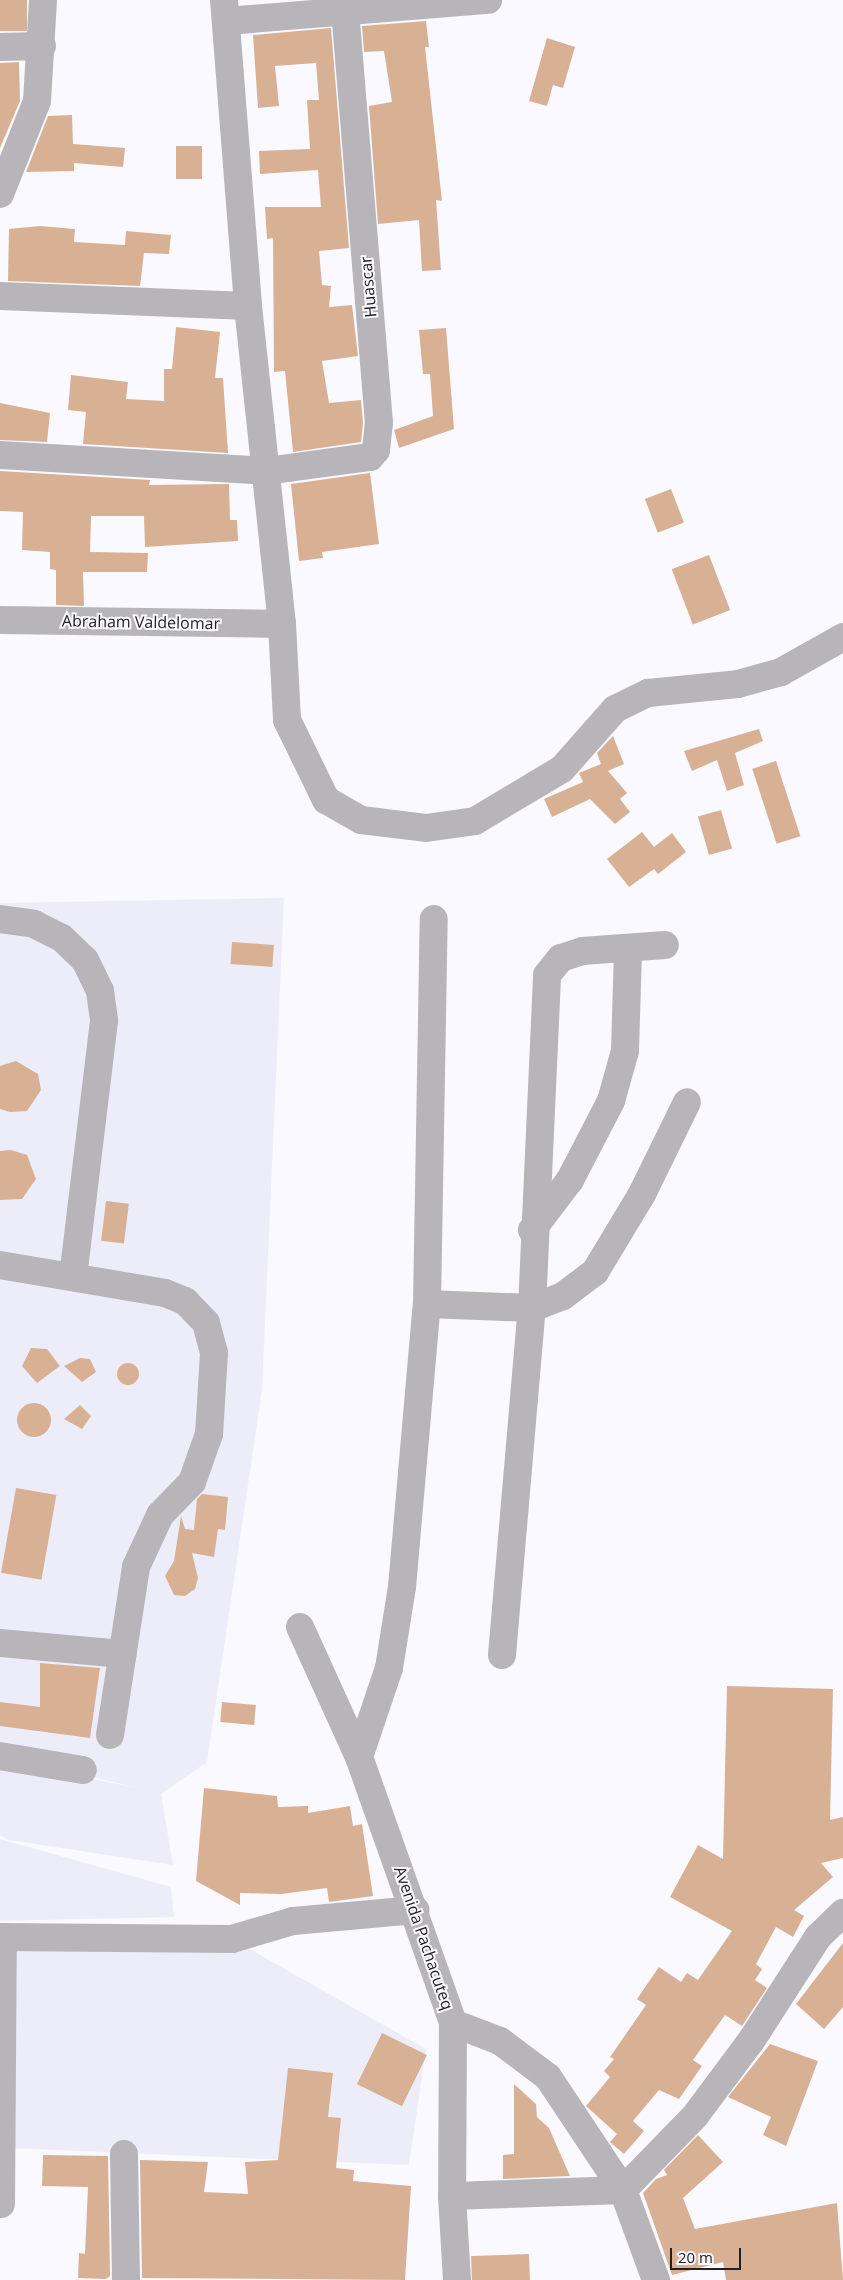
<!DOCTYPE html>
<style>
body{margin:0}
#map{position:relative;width:843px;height:2280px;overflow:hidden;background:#faf9ff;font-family:"Open Sans",sans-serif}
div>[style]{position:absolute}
.built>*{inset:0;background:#ededf9}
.building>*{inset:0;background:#d8b194;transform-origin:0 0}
.round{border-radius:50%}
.minor>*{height:28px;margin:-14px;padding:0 14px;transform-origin:14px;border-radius:14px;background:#b7b5b9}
span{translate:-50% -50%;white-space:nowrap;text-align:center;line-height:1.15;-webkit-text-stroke:4px #faf9ff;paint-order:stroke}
.street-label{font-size:16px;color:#222225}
.scale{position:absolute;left:670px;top:2248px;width:71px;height:22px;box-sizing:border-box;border:2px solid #222225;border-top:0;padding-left:6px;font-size:15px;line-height:18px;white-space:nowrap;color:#222225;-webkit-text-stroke:4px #faf9ff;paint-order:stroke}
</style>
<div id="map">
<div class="built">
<i style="clip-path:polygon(284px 898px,262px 1390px,207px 1762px,161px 1794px,173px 1865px,9px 1840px,0 1835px,0 1761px,138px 1788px,0 1755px,0 903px)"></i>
<i style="clip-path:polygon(0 1839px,171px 1887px,174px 1917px,0 1921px)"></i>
<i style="clip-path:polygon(232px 1939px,426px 2049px,409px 2165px,10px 2148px,7px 1945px)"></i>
</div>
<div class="building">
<i style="left:0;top:0;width:27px;height:31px"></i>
<i style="clip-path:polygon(426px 21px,429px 47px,425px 47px,442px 201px,436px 200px,441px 270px,422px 271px,419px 220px,378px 224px,369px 106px,392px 102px,384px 51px,364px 52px,362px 26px)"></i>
<i style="clip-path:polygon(331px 28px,349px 248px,319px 251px,322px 285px,331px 286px,329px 307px,352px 305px,358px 356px,322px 361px,329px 403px,361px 400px,363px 423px,361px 442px,293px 452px,285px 371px,274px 372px,273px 238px,267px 239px,265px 207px,321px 207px,318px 170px,260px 174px,259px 151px,310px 149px,307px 100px,319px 100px,316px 63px,275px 66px,279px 106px,258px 108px,253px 35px)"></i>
<i style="clip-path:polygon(547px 38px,575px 47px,563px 88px,553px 85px,547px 106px,529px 101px)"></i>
<i style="clip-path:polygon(19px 62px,20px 101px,0 148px,0 63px)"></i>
<i style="clip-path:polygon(72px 115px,73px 144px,125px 148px,123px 167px,74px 163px,74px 171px,26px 172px,48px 116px)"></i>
<i style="left:176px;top:146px;width:26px;height:33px"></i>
<i style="clip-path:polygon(40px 226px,75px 229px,74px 242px,125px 245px,126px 231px,171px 235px,169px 254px,144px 253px,140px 286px,8px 281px,9px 229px)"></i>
<i style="clip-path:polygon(176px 327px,220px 332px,215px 378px,223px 378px,228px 453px,83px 444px,86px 412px,68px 410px,71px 375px,128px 382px,126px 399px,164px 401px,164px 369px,172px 369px)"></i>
<i style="clip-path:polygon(446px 328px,454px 429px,399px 448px,394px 430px,433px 416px,430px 374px,423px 374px,419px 330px)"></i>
<i style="clip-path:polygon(0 403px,50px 413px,47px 442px,0 440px)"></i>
<i style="clip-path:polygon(0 471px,150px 480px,149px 485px,229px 484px,230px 520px,237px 520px,238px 541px,145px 547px,144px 516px,91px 516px,90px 552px,148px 553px,147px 572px,83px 572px,84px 606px,56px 605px,56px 570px,50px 569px,50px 552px,22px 550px,23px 512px,0 511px)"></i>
<i style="clip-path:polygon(370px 473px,379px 544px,322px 552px,323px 558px,299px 561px,291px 484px)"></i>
<i style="left:671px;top:489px;width:36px;height:28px;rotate:69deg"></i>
<i style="left:709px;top:555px;width:59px;height:40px;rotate:69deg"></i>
<i style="clip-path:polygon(759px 729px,763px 741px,735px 753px,744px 785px,727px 791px,717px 760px,692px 771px,684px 751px)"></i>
<i style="clip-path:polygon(613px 736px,624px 764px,608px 771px,627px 793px,620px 799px,630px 812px,615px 824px,590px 799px,552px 817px,544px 799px,583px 782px,579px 773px,601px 764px,597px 753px)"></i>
<i style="left:776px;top:761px;width:79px;height:25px;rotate:72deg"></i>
<i style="left:721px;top:810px;width:40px;height:24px;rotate:74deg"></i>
<i style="clip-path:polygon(642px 832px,654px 847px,672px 833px,686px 852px,658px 874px,654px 869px,629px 887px,607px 859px)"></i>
<i style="left:232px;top:942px;width:42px;height:22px;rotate:4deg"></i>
<i style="clip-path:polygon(16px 1061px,38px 1074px,41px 1090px,27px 1111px,10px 1112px,0 1109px,0 1066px)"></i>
<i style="clip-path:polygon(11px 1150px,27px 1155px,36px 1179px,22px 1199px,0 1200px,0 1151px)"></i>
<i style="left:106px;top:1201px;width:23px;height:40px;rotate:7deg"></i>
<i style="clip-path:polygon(31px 1348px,47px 1349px,60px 1366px,37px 1383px,22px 1366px)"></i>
<i style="clip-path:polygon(80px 1358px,90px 1359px,96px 1372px,82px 1382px,64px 1366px)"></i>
<i class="round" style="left:117px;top:1363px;width:22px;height:22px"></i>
<i class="round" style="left:17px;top:1403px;width:34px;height:34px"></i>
<i style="clip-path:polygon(80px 1405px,91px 1416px,82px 1429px,64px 1419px)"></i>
<i style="left:16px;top:1488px;width:41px;height:86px;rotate:10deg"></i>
<i style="clip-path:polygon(202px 1494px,228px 1497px,225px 1530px,218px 1529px,214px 1557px,192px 1553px,198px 1578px,195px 1589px,185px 1596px,174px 1595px,165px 1576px,174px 1561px,181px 1516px,185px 1529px,194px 1530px,197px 1499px)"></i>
<i style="clip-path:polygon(40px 1663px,100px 1668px,90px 1738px,0 1726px,0 1702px,40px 1707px)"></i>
<i style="clip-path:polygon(727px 1686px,833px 1689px,830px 1820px,843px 1817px,843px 1858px,821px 1863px,833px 1877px,794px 1910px,804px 1916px,793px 1937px,776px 1927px,756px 1964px,762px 1969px,755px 1980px,767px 1988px,742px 2026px,725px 2015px,693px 2060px,702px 2066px,679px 2099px,659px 2090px,633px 2121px,644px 2131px,624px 2154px,610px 2142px,617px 2134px,586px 2106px,610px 2077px,604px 2071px,614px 2059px,610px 2057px,646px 2005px,637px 1999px,659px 1967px,681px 1982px,687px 1973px,698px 1980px,732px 1931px,670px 1897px,698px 1845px,723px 1859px)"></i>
<i style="left:222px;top:1702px;width:34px;height:20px;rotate:5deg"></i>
<i style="clip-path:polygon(204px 1788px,277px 1796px,278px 1807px,308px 1806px,308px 1813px,350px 1806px,353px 1826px,362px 1824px,373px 1896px,329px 1902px,327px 1888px,281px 1894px,240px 1893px,240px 1905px,196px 1881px)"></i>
<i style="clip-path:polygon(843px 1943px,843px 2007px,824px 2029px,796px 2004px)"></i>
<i style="left:382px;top:2033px;width:50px;height:57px;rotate:26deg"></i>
<i style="clip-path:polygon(770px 2044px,818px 2061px,786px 2146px,763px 2135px,771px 2117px,728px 2097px)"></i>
<i style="clip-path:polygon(288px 2068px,333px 2073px,328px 2117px,341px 2118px,336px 2168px,354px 2170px,353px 2181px,411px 2186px,405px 2280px,142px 2278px,140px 2160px,208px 2162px,204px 2192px,248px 2194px,245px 2162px,278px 2160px)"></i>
<i style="clip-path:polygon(514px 2084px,536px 2104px,537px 2117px,549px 2128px,570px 2176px,503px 2179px,503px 2155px,514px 2154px)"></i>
<i style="clip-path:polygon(698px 2135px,723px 2162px,683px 2198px,695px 2229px,837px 2203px,843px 2280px,726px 2280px,723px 2262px,672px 2275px,643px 2193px,656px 2179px,667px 2175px,664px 2170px)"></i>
<i style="clip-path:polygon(43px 2155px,108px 2156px,110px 2276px,106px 2279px,78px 2278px,79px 2253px,85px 2254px,88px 2187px,42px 2186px)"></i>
<i style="left:529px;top:2254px;width:26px;height:58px;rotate:88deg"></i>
</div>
<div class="minor">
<i style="left:224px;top:0;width:307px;rotate:85.5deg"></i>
<i style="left:248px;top:306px;width:320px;rotate:83.9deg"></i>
<i style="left:282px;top:624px;width:96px;rotate:87deg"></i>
<i style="left:287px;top:720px;width:89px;rotate:64deg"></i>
<i style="left:326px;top:800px;width:40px;rotate:29.7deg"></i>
<i style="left:361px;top:820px;width:65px;rotate:7deg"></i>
<i style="left:426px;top:828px;width:49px;rotate:-8.1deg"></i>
<i style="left:475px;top:821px;width:101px;rotate:-30.9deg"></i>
<i style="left:562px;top:769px;width:80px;rotate:-48.5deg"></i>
<i style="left:615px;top:709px;width:37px;rotate:-26deg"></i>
<i style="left:648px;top:693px;width:90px;rotate:-5.7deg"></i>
<i style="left:738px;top:684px;width:45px;rotate:-15.6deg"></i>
<i style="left:781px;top:672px;width:71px;rotate:-29.4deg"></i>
<i style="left:226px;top:21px;width:263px;rotate:-4.6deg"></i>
<i style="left:0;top:47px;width:42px;rotate:-1.4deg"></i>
<i style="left:0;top:194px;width:100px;rotate:-68.3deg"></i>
<i style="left:37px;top:101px;width:101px;rotate:-86.6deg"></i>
<i style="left:0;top:296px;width:248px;rotate:2.3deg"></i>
<i style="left:0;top:455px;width:266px;rotate:3.4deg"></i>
<i style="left:266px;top:471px;width:105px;rotate:-7.7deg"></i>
<i style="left:370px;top:457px;width:9px;rotate:-49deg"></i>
<i style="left:376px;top:450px;width:27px;rotate:-84deg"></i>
<i style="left:379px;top:423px;width:414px;rotate:-94.7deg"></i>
<i style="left:0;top:620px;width:282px;rotate:0.8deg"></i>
<i style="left:0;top:919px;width:34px;rotate:8deg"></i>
<i style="left:34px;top:924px;width:31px;rotate:27deg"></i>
<i style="left:62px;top:938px;width:32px;rotate:44deg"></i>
<i style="left:85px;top:960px;width:34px;rotate:64deg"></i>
<i style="left:100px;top:991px;width:30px;rotate:82deg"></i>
<i style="left:104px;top:1021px;width:258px;rotate:96.9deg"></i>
<i style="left:532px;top:1230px;width:63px;rotate:-52.8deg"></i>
<i style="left:570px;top:1180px;width:89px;rotate:-62.6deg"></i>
<i style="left:611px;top:1101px;width:52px;rotate:-74.4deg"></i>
<i style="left:625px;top:1051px;width:103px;rotate:-88.3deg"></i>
<i style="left:0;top:1265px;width:167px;rotate:9.6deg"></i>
<i style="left:165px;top:1293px;width:22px;rotate:22deg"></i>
<i style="left:185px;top:1301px;width:30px;rotate:46deg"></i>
<i style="left:206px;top:1323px;width:31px;rotate:75deg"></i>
<i style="left:214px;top:1353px;width:81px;rotate:93.5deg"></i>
<i style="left:209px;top:1434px;width:51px;rotate:109.5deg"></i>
<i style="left:192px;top:1482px;width:46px;rotate:134.1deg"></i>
<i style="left:160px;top:1515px;width:57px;rotate:114.8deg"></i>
<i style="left:136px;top:1567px;width:170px;rotate:98.8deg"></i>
<i style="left:427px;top:1304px;width:105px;rotate:2.2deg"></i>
<i style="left:532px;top:1308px;width:33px;rotate:-21deg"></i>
<i style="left:563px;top:1296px;width:40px;rotate:-37deg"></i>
<i style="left:595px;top:1272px;width:91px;rotate:-58.9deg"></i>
<i style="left:642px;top:1194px;width:102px;rotate:-63.9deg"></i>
<i style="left:300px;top:1627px;width:143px;rotate:65.6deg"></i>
<i style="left:359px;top:1757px;width:282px;rotate:70.5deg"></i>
<i style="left:453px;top:2023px;width:50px;rotate:21deg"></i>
<i style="left:500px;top:2041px;width:60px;rotate:36.9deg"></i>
<i style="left:548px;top:2077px;width:136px;rotate:56.4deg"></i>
<i style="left:623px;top:2190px;width:103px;rotate:-45.8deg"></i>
<i style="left:695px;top:2116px;width:94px;rotate:-53.3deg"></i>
<i style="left:751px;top:2041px;width:124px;rotate:-57.2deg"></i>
<i style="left:818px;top:1937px;width:35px;rotate:-44deg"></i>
<i style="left:0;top:1643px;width:123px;rotate:5.1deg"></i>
<i style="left:502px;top:1655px;width:348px;rotate:-85.1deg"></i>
<i style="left:532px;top:1308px;width:333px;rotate:-87.4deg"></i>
<i style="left:547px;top:975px;width:22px;rotate:-51deg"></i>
<i style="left:561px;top:958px;width:22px;rotate:-18deg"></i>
<i style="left:582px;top:951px;width:83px;rotate:-4.1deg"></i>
<i style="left:0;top:1756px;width:84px;rotate:9.6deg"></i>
<i style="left:359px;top:1757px;width:94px;rotate:-71.4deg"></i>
<i style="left:389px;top:1668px;width:82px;rotate:-80.9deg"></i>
<i style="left:402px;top:1587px;width:284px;rotate:-85deg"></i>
<i style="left:427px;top:1304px;width:385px;rotate:-89deg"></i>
<i style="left:0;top:1937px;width:232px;rotate:0.5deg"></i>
<i style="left:232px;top:1939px;width:64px;rotate:-16.4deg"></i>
<i style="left:293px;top:1921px;width:123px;rotate:-5.1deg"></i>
<i style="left:453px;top:2023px;width:173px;rotate:90.3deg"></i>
<i style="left:452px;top:2196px;width:84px;rotate:86.6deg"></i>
<i style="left:124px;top:2154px;width:126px;rotate:89.1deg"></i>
<i style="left:452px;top:2196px;width:171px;rotate:-2deg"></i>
<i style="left:623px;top:2190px;width:96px;rotate:69.9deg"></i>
<i style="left:1px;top:2204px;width:267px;rotate:-89.6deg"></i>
</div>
<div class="street-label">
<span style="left:368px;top:287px;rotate:-95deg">Huascar</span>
<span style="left:141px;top:622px;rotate:1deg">Abraham Valdelomar</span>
<span style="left:424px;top:1938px;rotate:71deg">Avenida Pachacuteq</span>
</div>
<div class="scale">20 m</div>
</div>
